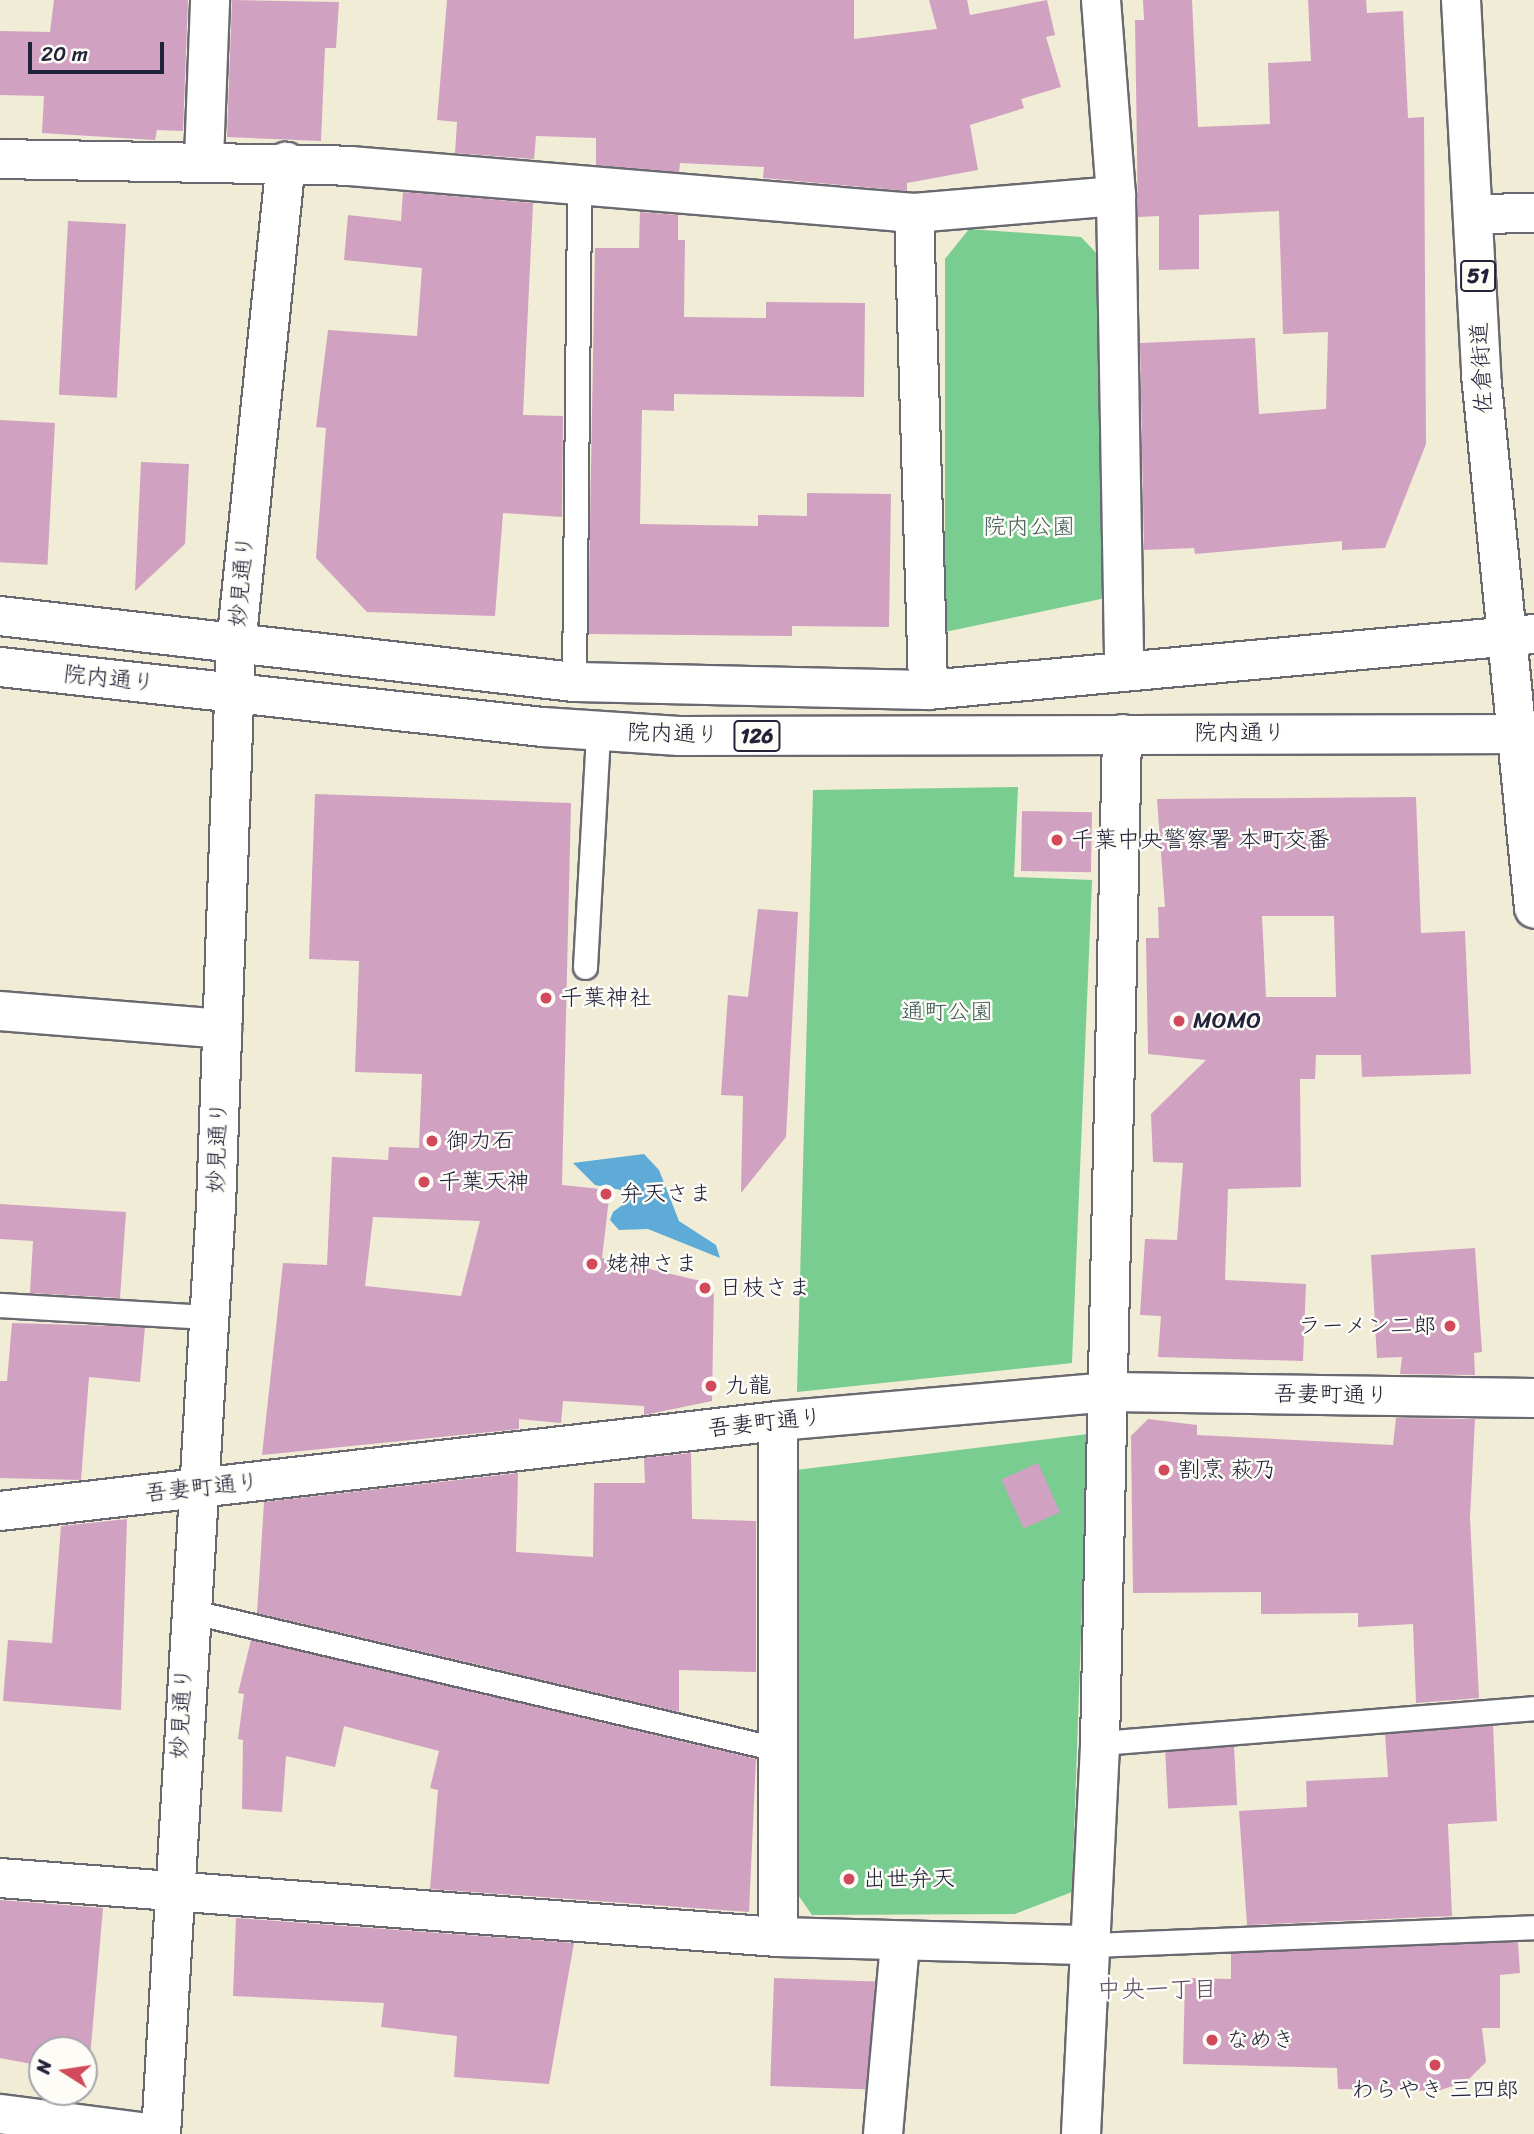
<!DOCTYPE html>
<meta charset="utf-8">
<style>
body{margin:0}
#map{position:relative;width:1534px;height:2134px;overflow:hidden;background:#f0ecd5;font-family:Sriracha,"Klee One",sans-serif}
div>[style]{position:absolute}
.green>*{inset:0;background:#7acd90}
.water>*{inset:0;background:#5dabd6}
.building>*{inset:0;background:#d1a1c1;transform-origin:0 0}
.roads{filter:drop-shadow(2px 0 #6a6971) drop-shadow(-2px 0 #6a6971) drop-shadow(0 2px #6a6971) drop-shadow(0 -2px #6a6971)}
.lane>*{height:23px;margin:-11.5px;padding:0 11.5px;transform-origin:11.5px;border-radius:11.5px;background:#fff}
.street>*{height:38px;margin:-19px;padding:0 19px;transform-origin:19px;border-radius:19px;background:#fff}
.secondary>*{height:38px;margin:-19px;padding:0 19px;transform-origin:19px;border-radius:19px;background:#fff}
.highway>*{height:38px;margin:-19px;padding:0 19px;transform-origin:19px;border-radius:19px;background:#fff}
.dots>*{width:19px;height:19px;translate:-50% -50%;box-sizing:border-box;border:4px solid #fdfcf7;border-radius:50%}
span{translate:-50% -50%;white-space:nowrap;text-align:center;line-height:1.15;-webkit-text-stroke:5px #fdfcf7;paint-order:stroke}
.shield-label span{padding:2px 5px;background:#fdfcf7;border:2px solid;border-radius:5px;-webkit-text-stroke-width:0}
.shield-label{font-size:21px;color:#22223b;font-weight:700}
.street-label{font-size:23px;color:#22223b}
.park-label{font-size:23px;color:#415e59}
.poi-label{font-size:23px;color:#22223b}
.left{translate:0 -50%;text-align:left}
.right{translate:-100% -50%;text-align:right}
.neighbourhood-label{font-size:24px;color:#5f4e6a}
.north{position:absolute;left:28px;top:2036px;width:70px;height:70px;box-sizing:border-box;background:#fdfcf7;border:2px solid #a5a5ac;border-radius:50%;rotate:282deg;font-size:19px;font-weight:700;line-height:28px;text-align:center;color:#22223b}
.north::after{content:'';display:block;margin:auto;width:24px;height:32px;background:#d1495b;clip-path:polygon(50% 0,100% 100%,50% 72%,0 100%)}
.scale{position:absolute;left:28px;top:42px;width:136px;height:32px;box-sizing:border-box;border:4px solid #22223b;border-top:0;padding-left:9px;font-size:21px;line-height:24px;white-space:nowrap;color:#22223b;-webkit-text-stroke:5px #fdfcf7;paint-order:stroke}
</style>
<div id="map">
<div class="green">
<i style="clip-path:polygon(969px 229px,1081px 237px,1102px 259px,1115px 596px,945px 632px,945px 259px)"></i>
<i style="clip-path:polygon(1018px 787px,1014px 877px,1092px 880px,1072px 1363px,797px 1392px,813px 790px)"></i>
<i style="clip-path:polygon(1088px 1434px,1072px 1892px,1015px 1914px,812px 1915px,796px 1892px,796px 1470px)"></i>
</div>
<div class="water">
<i style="clip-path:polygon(644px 1154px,659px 1170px,679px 1221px,716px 1245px,720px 1258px,648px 1229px,619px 1230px,610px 1220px,613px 1212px,633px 1197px,632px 1192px,595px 1185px,573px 1163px)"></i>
</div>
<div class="building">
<i style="clip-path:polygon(54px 0,188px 0,183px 131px,157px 130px,155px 140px,42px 133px,44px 96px,0 95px,0 31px,50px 32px)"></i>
<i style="clip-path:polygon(232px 0,339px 2px,336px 48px,325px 48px,321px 141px,227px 137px)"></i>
<i style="clip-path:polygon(447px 0,854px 0,854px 39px,937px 29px,929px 0,967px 0,970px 15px,1047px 0,1055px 35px,1046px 37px,1061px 87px,1021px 99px,1024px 108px,970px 125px,978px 170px,907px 183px,907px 191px,763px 178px,764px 167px,680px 163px,679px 172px,596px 165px,596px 138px,536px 136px,534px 159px,455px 153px,457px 122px,437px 120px)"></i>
<i style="clip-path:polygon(1143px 0,1192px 0,1198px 127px,1270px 124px,1268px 63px,1311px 61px,1308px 0,1366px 0,1367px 13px,1403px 11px,1408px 118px,1424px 117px,1426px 444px,1385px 548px,1342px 550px,1342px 541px,1195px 554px,1194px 548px,1144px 550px,1140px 343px,1255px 338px,1259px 414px,1326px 409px,1328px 332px,1283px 334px,1279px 211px,1199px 215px,1199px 269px,1159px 270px,1159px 216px,1138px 217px,1135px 20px,1144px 20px)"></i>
<i style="clip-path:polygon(403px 192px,533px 203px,523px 415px,563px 416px,562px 517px,503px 513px,495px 616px,367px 612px,316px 558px,326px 428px,316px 427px,328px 330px,417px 336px,422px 268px,344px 260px,348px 215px,401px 221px)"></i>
<i style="clip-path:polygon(640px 212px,678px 215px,678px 240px,685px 240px,684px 317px,766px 318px,766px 302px,865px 303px,864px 397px,674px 394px,674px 411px,642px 410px,640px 524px,758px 526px,758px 515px,807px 516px,807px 493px,891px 494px,889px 627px,792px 626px,792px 636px,588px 634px,595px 248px,639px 248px)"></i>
<i style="left:68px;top:221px;width:58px;height:174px;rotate:3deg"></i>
<i style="left:0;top:420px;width:55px;height:142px;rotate:3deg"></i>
<i style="clip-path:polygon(141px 462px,189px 464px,185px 544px,135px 591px)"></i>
<i style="clip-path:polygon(evenodd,315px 794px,571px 803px,562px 1185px,610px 1190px,602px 1258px,714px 1284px,712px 1401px,644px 1415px,644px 1406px,563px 1401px,561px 1423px,519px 1419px,519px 1429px,262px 1455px,283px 1263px,327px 1265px,332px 1157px,388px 1160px,389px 1147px,419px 1148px,422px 1074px,355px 1072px,359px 961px,309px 959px,315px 794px,373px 1217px,480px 1221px,461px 1296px,365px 1286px,373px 1217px)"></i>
<i style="clip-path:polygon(evenodd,1416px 797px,1421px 933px,1465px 931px,1471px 1074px,1362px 1077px,1361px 1055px,1316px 1055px,1315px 1079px,1300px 1079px,1301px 1187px,1228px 1189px,1225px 1280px,1306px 1284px,1303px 1361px,1158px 1357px,1161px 1316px,1140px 1315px,1145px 1239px,1177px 1240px,1183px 1163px,1153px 1162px,1151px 1114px,1206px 1060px,1148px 1054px,1146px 938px,1159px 938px,1158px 907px,1165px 907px,1157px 799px,1416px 797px,1262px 916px,1334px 916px,1336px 997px,1266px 997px,1262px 916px)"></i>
<i style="left:1022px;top:811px;width:70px;height:60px;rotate:1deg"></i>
<i style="clip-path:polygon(758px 909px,798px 912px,786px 1137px,741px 1193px,743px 1096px,721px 1095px,728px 995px,748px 997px)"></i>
<i style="clip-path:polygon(0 1204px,126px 1212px,120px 1298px,30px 1293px,33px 1241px,0 1239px)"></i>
<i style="clip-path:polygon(1475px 1248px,1482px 1352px,1474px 1353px,1475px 1375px,1400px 1374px,1402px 1357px,1377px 1358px,1371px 1255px)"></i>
<i style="clip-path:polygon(12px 1323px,145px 1327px,140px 1382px,89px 1377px,81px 1480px,0 1478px,0 1381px,7px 1381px)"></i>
<i style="clip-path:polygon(1396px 1418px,1475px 1419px,1470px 1518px,1479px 1698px,1416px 1703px,1413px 1624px,1358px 1627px,1358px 1613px,1261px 1614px,1261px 1592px,1133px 1593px,1131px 1436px,1148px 1419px,1197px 1425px,1197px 1435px,1393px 1445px)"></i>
<i style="clip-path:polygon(691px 1453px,692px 1519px,756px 1521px,756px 1672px,679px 1670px,679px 1712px,257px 1613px,264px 1502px,518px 1473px,516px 1552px,593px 1557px,594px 1483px,645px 1483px,644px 1458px)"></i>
<i style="left:1038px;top:1463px;width:54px;height:40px;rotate:66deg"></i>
<i style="clip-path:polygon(127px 1519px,121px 1710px,3px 1701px,8px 1640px,52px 1643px,61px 1526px)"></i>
<i style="clip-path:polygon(251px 1640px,756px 1759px,749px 1912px,430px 1889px,438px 1790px,430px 1788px,439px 1751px,344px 1726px,335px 1767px,286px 1756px,282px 1812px,242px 1809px,243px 1740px,238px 1739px,244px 1694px,238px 1693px)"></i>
<i style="clip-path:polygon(1493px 1725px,1497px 1821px,1448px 1824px,1452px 1916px,1247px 1925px,1239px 1811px,1307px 1807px,1306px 1781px,1388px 1777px,1385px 1734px)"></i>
<i style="left:1234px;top:1746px;width:59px;height:69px;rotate:87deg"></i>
<i style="clip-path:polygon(0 1900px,103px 1908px,89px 2069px,84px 2050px,42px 2050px,42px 2066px,0 2058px)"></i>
<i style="clip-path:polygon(236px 1918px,574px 1943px,549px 2084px,454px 2077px,457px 2036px,381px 2027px,384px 2003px,233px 1996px)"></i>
<i style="clip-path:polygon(1518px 1942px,1520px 1973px,1500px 1975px,1500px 2028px,1482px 2028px,1486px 2062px,1466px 2082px,1437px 2091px,1338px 2089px,1337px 2068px,1183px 2064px,1185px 1978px,1231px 1979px,1231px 1953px)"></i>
<i style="left:774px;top:1978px;width:101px;height:108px;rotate:2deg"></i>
</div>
<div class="roads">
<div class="lane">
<i style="left:574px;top:682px;width:499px;rotate:-89.4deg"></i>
<i style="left:585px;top:967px;width:236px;rotate:-86.8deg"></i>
<i style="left:0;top:1305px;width:209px;rotate:3.3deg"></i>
<i style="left:189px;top:1611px;width:608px;rotate:13.21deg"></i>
<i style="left:1100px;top:1743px;width:435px;rotate:-4.6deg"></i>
<i style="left:1092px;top:1945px;width:442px;rotate:-2.3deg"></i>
</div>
<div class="street">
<i style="left:1101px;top:0;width:197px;rotate:85.6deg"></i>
<i style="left:1116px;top:196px;width:473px;rotate:89deg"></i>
<i style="left:0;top:159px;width:350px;rotate:1.1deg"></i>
<i style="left:350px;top:166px;width:566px;rotate:4.76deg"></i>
<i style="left:914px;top:213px;width:203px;rotate:-4.8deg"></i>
<i style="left:204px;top:159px;width:159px;rotate:-87.8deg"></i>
<i style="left:914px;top:213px;width:477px;rotate:88.3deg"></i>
<i style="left:1476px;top:214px;width:58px;rotate:-1deg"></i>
<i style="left:0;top:1011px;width:223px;rotate:4.6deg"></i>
<i style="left:0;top:1878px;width:780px;rotate:4.34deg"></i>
<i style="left:778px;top:1937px;width:314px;rotate:1.5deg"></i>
<i style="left:778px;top:1937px;width:516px;rotate:-90deg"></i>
<i style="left:0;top:2114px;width:158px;rotate:7.3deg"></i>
<i style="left:883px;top:2134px;width:191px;rotate:-84.9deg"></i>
<i style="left:1081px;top:2134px;width:391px;rotate:-87.2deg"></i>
<i style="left:1100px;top:1743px;width:1009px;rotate:-88.75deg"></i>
</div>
<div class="secondary">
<i style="left:0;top:1511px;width:783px;rotate:-6.6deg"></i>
<i style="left:778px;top:1421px;width:333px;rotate:-5deg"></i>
<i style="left:1110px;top:1392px;width:424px;rotate:0.8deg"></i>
<i style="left:161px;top:2134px;width:930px;rotate:-86.61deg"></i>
<i style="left:216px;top:1206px;width:561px;rotate:-87.96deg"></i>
<i style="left:236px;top:645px;width:486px;rotate:-84.1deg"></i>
</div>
<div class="highway">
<i style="left:1461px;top:0;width:376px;rotate:86.9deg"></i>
<i style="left:1481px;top:375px;width:536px;rotate:84.32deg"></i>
<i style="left:0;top:616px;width:578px;rotate:6.56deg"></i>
<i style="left:574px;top:682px;width:354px;rotate:1.3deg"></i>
<i style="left:928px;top:690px;width:609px;rotate:-5.28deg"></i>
<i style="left:0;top:667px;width:546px;rotate:6.31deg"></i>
<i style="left:543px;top:727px;width:136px;rotate:3.8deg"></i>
<i style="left:679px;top:736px;width:855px;rotate:-0.13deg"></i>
</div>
</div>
<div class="dots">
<i style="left:1057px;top:840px;background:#d1495b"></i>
<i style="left:546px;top:998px;background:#d1495b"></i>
<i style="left:1179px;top:1021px;background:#d1495b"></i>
<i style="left:432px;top:1141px;background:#d1495b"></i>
<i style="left:424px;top:1182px;background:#d1495b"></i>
<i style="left:606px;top:1194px;background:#d1495b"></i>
<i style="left:592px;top:1264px;background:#d1495b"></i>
<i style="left:705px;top:1288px;background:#d1495b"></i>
<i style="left:1450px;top:1326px;background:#d1495b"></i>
<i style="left:711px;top:1386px;background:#d1495b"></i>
<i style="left:1164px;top:1470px;background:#d1495b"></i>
<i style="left:849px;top:1879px;background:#d1495b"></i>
<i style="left:1212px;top:2040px;background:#d1495b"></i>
<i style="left:1435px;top:2065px;background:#d1495b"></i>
</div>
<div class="shield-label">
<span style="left:1478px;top:276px">51</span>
<span style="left:757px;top:736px">126</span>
</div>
<div class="street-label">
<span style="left:1482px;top:368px;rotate:-93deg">佐倉街道</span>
<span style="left:242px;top:581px;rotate:-85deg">妙見通り</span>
<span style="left:109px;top:679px;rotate:6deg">院内通り</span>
<span style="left:1240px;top:733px">院内通り</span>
<span style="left:673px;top:734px;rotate:2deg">院内通り</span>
<span style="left:218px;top:1147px;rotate:-88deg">妙見通り</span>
<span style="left:1331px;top:1395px;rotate:1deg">吾妻町通り</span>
<span style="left:765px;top:1423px;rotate:-6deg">吾妻町通り</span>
<span style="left:202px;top:1488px;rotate:-6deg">吾妻町通り</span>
<span style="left:182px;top:1713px;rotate:-87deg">妙見通り</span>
</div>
<div class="park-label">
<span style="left:1029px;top:527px">院内公園</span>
<span style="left:947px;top:1012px">通町公園</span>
</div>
<div class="poi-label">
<span class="left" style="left:1071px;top:840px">千葉中央警察署 本町交番</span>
<span class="left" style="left:560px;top:998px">千葉神社</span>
<span class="left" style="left:1193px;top:1021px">MOMO</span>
<span class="left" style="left:446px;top:1141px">御力石</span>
<span class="left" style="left:438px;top:1182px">千葉天神</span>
<span class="left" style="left:620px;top:1194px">弁天さま</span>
<span class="left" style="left:606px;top:1264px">姥神さま</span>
<span class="left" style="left:719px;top:1288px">日枝さま</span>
<span class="right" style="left:1436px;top:1326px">ラーメン二郎</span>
<span class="left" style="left:725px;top:1386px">九龍</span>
<span class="left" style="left:1178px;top:1470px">割烹 萩乃</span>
<span class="left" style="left:863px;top:1879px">出世弁天</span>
<span class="left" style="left:1226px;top:2040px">なめき</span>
<span style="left:1435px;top:2090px">わらやき 三四郎</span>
</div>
<div class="neighbourhood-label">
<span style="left:1157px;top:1990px">中央一丁目</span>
</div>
<div class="north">N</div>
<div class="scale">20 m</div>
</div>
